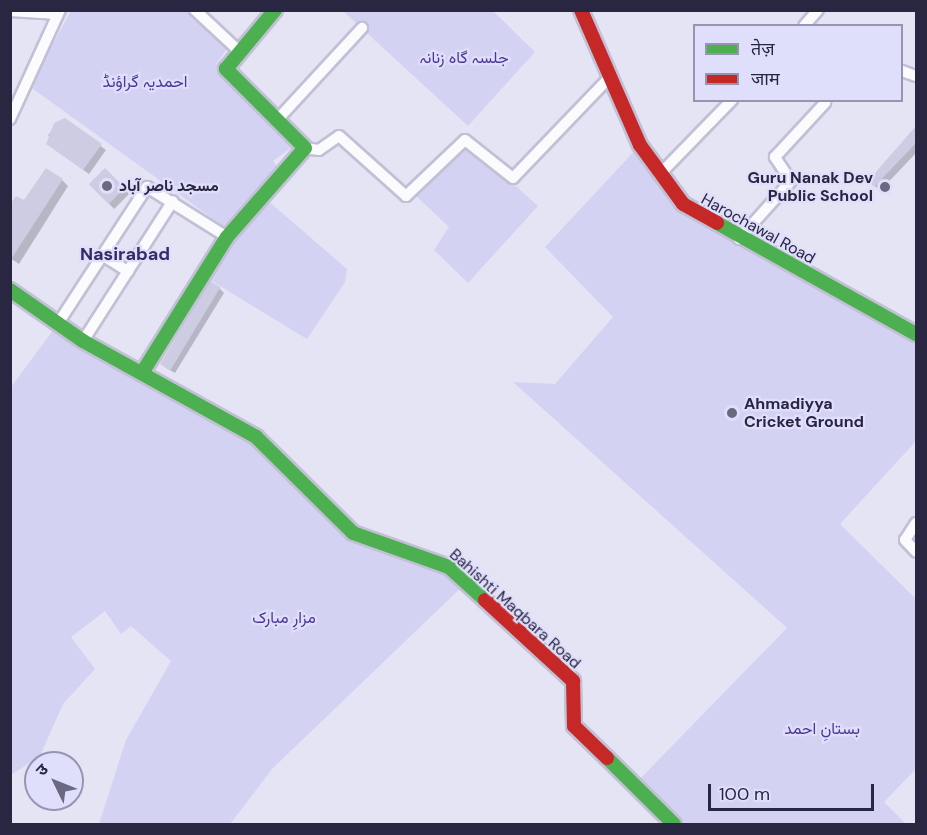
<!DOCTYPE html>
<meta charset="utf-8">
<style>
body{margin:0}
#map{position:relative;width:927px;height:835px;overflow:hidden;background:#e5e4f5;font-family:"DM Sans",Vazirmatn,"Noto Sans Devanagari",sans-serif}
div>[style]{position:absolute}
.green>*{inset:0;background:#d4d2f3}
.shadow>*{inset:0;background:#0003;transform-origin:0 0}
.building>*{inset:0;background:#cecce2;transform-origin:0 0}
.roads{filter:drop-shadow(2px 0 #c1c0d5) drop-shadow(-2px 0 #c1c0d5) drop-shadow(0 2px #c1c0d5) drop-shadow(0 -2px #c1c0d5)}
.street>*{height:10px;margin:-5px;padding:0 5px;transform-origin:5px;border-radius:5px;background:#fbfbfe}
.fast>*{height:14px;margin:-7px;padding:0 7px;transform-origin:7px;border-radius:7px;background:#4caf50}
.jam>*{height:14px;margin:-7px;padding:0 7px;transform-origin:7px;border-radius:7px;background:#c62828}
.dots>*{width:16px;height:16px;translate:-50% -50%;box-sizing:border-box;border:3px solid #dfdefb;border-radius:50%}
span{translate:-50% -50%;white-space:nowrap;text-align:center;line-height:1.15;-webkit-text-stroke:4.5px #dfdefb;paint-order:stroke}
.park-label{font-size:16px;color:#4b3796}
.poi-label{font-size:16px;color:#292642;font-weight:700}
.right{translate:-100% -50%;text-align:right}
.left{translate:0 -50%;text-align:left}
.street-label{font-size:16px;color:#292642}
.neighbourhood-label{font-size:18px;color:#352b66;font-weight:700}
.frame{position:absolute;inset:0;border:12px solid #292642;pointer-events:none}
.legend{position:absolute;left:693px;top:24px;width:210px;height:78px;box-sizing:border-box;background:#dfdefb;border:2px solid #9694b1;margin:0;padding:8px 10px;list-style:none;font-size:18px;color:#292642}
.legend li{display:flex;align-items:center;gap:12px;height:30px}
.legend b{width:30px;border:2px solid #9694b1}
.north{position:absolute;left:24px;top:751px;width:60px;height:60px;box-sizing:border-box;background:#dfdefb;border:2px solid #9694b1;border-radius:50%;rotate:313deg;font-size:16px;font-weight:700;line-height:24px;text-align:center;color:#292642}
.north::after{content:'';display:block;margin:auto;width:21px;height:27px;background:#6b6881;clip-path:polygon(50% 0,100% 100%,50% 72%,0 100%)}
.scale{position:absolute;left:708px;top:784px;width:166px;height:27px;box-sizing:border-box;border:3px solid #292642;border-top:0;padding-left:8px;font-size:18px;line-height:21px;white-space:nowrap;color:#292642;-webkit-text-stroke:4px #dfdefb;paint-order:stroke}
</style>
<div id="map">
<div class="green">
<i style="clip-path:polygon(71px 11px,193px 11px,230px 45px,216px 64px,299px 142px,273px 161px,277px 166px,223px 226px,29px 86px)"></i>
<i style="clip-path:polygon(343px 11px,493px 11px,535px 52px,468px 126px)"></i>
<i style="clip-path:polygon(465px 140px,538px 206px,468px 283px,434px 250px,449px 227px,413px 193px)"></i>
<i style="clip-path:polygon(640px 145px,683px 204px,916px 334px,916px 441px,840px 524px,916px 599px,916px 769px,884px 802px,906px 824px,674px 824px,634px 785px,787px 628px,513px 382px,555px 384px,613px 317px,545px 247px)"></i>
<i style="clip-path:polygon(267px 200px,347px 269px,345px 282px,307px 339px,207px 278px,227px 237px)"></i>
<i style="clip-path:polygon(57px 325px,256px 437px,335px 519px,466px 583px,273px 768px,230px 824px,99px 824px,126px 740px,171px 661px,131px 626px,121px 634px,105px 611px,71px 637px,95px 669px,63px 704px,40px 756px,11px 775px,11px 387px)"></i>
</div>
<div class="shadow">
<i style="clip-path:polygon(65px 120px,106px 150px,89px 174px,48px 144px,52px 139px,48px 135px)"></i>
<i style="clip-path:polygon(916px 128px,916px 153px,880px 191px,870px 181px)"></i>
<i style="left:105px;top:170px;width:34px;height:21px;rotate:45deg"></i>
<i style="clip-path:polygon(62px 180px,68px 186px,19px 264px,10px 258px,24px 202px)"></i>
<i style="clip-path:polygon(219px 288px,224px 293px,175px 373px,166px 368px,161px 362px)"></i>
</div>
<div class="building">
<i style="clip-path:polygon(65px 118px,102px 144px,83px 170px,46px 144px,54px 123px)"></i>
<i style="clip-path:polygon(916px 126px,916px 143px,874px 187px,868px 181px)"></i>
<i style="clip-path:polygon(46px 168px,63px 179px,10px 261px,10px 204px,16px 196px,24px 200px)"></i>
<i style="left:105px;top:168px;width:28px;height:23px;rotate:45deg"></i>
<i style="left:210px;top:281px;width:12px;height:97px;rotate:31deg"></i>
</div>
<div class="roads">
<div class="street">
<i style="left:195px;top:10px;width:60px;rotate:43deg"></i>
<i style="left:10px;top:11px;width:48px;rotate:3.6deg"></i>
<i style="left:804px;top:26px;width:21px;rotate:-49deg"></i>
<i style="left:902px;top:71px;width:15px;rotate:20deg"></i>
<i style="left:10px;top:119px;width:120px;rotate:-65.4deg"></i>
<i style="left:278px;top:119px;width:124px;rotate:-47.3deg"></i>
<i style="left:305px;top:148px;width:14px;rotate:8deg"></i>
<i style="left:319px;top:150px;width:24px;rotate:-35deg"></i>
<i style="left:339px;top:136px;width:90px;rotate:41.8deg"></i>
<i style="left:406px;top:196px;width:81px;rotate:-43.5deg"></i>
<i style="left:465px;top:140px;width:61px;rotate:38.4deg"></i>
<i style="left:513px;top:178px;width:140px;rotate:-46.2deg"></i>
<i style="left:659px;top:175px;width:105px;rotate:-45.8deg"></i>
<i style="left:739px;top:239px;width:78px;rotate:-48.1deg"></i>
<i style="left:791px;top:181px;width:29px;rotate:-124deg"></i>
<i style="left:775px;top:157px;width:74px;rotate:-47.2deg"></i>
<i style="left:102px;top:255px;width:31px;rotate:32deg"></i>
<i style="left:57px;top:325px;width:165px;rotate:-56.9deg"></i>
<i style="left:147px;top:187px;width:94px;rotate:32deg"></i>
<i style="left:83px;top:341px;width:166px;rotate:-57.3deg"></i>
<i style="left:916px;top:523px;width:20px;rotate:123deg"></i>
<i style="left:905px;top:540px;width:16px;rotate:47deg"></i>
</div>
<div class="fast">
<i style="left:717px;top:223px;width:228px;rotate:29.2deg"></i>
<i style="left:10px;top:290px;width:89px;rotate:34.9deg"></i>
<i style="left:83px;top:341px;width:198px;rotate:29deg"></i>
<i style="left:256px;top:437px;width:136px;rotate:44.7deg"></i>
<i style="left:353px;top:533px;width:102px;rotate:19.5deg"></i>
<i style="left:449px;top:567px;width:49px;rotate:42.5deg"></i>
<i style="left:142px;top:373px;width:160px;rotate:-58deg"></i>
<i style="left:227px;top:237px;width:118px;rotate:-48.8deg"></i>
<i style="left:305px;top:148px;width:112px;rotate:-135deg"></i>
<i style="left:226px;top:69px;width:77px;rotate:-50.3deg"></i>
<i style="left:607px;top:758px;width:94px;rotate:44.6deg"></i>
</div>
<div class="jam">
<i style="left:581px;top:10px;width:147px;rotate:66.4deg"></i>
<i style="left:640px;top:145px;width:73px;rotate:53.9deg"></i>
<i style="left:683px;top:204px;width:39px;rotate:29deg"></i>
<i style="left:485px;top:600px;width:120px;rotate:42.6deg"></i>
<i style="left:573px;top:681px;width:45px;rotate:88.7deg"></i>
<i style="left:574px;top:726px;width:46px;rotate:44.1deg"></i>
</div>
</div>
<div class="dots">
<i style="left:107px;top:186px;background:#6b6881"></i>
<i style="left:885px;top:187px;background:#6b6881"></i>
<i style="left:732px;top:413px;background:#6b6881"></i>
</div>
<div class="park-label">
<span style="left:464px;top:58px">جلسہ گاہ زنانہ</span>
<span style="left:145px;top:82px">احمدیہ گراؤنڈ</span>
<span style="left:284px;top:618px">مزارِ مبارک</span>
<span style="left:822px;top:729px">بستانِ احمد</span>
</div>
<div class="poi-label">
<span class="right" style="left:873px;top:187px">Guru Nanak Dev<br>Public School</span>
<span class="left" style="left:119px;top:186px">مسجد ناصر آباد</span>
<span class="left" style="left:744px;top:413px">Ahmadiyya<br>Cricket Ground</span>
</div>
<div class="street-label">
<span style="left:758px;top:229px;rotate:29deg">Harochawal Road</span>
<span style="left:515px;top:609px;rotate:42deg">Bahishti Maqbara Road</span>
</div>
<div class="neighbourhood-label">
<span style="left:125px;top:254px">Nasirabad</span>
</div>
<div class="frame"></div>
<ul class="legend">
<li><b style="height:8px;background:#4caf50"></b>तेज़</li>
<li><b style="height:8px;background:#c62828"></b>जाम</li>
</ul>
<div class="north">उ</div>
<div class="scale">100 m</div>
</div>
